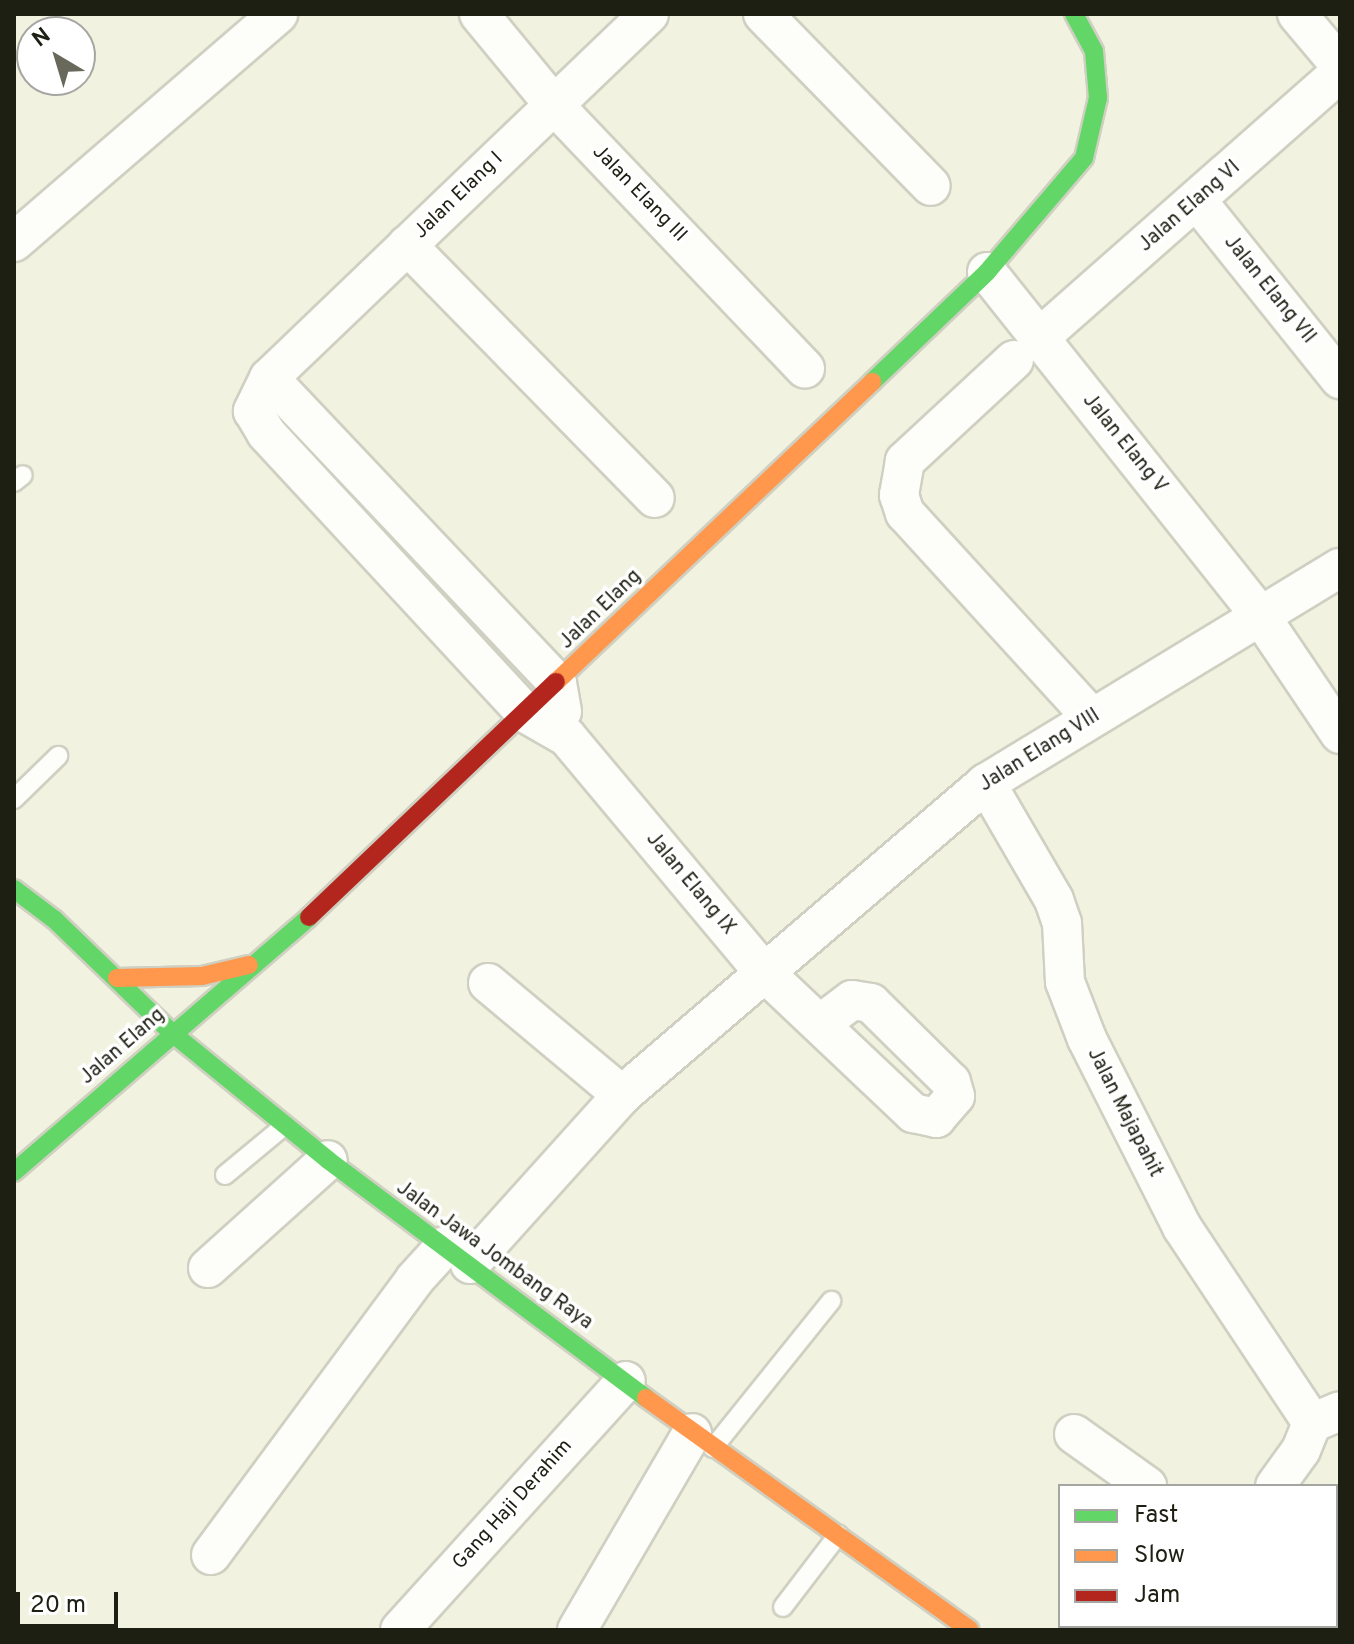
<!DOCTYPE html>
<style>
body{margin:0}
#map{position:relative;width:1354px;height:1644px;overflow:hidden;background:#f1f2e0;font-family:Overpass,sans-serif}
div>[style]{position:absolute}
.roads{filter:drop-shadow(2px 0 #cfd0c1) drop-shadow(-2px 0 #cfd0c1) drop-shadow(0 2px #cfd0c1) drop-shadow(0 -2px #cfd0c1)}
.lane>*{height:18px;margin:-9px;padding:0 9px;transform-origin:9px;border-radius:9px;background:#fdfdfa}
.street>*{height:38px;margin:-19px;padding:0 19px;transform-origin:19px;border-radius:19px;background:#fdfdfa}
.fast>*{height:18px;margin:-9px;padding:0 9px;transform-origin:9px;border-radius:9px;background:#63d668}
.slow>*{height:18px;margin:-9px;padding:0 9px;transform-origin:9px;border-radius:9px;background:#ff974d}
.jam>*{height:18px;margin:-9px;padding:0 9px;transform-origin:9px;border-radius:9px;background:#b3261e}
span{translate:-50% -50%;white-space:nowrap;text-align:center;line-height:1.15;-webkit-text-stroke:7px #fff;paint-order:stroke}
.street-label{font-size:20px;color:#1e1f13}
.frame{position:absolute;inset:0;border:16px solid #1e1f13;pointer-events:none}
.legend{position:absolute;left:1058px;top:1484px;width:280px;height:144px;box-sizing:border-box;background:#fff;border:2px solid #a5a5a1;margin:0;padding:10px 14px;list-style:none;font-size:24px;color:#1e1f13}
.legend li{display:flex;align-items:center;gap:16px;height:40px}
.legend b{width:40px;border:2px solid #a5a5a1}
.north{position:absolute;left:16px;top:16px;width:80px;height:80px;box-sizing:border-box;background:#fff;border:2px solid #a5a5a1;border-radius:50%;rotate:322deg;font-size:22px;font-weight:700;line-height:32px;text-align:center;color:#1e1f13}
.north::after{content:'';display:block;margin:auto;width:28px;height:36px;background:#68695b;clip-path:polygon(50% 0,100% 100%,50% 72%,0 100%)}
.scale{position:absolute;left:16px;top:1592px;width:102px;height:36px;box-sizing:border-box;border:4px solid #1e1f13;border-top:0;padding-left:10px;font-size:24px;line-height:28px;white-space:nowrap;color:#1e1f13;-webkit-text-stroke:6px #fff;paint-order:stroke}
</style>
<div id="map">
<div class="roads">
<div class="lane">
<i style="left:14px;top:482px;width:11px;rotate:-38deg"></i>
<i style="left:14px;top:799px;width:62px;rotate:-44.3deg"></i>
<i style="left:225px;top:1175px;width:77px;rotate:-39.7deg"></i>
<i style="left:713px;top:1448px;width:189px;rotate:-51.2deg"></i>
<i style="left:783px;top:1607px;width:91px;rotate:-52.6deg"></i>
</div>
<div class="street">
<i style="left:479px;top:14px;width:118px;rotate:50.5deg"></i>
<i style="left:554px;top:105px;width:364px;rotate:46.4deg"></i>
<i style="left:649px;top:14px;width:526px;rotate:136.23deg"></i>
<i style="left:269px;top:378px;width:37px;rotate:116deg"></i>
<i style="left:253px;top:411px;width:26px;rotate:59deg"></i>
<i style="left:266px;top:433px;width:381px;rotate:47.2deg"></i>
<i style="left:525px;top:713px;width:48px;rotate:29.7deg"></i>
<i style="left:567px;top:737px;width:305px;rotate:50.1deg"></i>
<i style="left:763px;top:971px;width:207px;rotate:43.4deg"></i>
<i style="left:913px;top:1113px;width:24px;rotate:12deg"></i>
<i style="left:936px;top:1118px;width:29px;rotate:-49deg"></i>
<i style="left:955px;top:1096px;width:15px;rotate:-106deg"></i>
<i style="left:951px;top:1082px;width:112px;rotate:-135.4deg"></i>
<i style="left:871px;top:1003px;width:19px;rotate:-171deg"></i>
<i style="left:852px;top:1000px;width:38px;rotate:143deg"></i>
<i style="left:763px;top:14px;width:240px;rotate:45.7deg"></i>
<i style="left:1297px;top:14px;width:67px;rotate:49.9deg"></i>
<i style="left:1198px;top:202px;width:227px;rotate:51.3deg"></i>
<i style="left:14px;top:242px;width:349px;rotate:-40.8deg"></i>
<i style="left:407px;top:245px;width:354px;rotate:45.6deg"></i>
<i style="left:987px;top:272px;width:441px;rotate:51.5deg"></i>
<i style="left:1261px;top:617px;width:141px;rotate:56deg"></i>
<i style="left:1039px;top:338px;width:401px;rotate:-41.4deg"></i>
<i style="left:1014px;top:360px;width:149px;rotate:137.2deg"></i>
<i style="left:905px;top:461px;width:35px;rotate:100deg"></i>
<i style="left:899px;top:495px;width:19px;rotate:72deg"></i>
<i style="left:905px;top:513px;width:277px;rotate:47.6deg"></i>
<i style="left:269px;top:378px;width:419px;rotate:46.6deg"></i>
<i style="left:557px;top:683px;width:29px;rotate:80deg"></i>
<i style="left:986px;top:783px;width:135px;rotate:59.8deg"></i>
<i style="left:1054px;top:900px;width:24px;rotate:71deg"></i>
<i style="left:1062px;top:923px;width:59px;rotate:87.1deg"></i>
<i style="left:1065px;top:982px;width:61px;rotate:68.9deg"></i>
<i style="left:1087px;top:1039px;width:211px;rotate:63.2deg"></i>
<i style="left:1182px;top:1227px;width:235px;rotate:56.4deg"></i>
<i style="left:488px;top:983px;width:175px;rotate:39.9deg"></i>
<i style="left:470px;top:1264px;width:227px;rotate:-48deg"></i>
<i style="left:622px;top:1095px;width:479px;rotate:-40.6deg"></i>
<i style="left:986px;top:783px;width:414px;rotate:-31.3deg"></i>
<i style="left:208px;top:1268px;width:161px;rotate:-42deg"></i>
<i style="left:1074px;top:1434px;width:90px;rotate:35.5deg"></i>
<i style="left:1275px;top:1486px;width:44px;rotate:-54.2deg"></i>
<i style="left:1301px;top:1450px;width:29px;rotate:-68deg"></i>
<i style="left:1312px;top:1423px;width:30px;rotate:-23deg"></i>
<i style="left:211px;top:1555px;width:343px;rotate:-53.5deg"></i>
<i style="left:415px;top:1279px;width:45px;rotate:-47.7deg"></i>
<i style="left:1336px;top:1624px;width:5px;rotate:37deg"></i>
<i style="left:400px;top:1630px;width:336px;rotate:-47.8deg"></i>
<i style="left:577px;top:1630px;width:228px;rotate:-59.7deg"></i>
<i style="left:1177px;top:1630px;width:5px;rotate:-53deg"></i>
</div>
<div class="fast">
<i style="left:872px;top:382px;width:159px;rotate:-43.7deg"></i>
<i style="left:987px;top:272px;width:150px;rotate:-49.6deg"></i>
<i style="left:1084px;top:158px;width:62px;rotate:-76.9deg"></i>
<i style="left:1098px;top:98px;width:47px;rotate:-94.9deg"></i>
<i style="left:1094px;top:51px;width:42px;rotate:-118.4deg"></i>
<i style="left:14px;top:889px;width:51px;rotate:37.1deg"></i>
<i style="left:55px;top:920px;width:163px;rotate:44deg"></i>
<i style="left:172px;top:1033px;width:201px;rotate:39.1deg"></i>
<i style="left:328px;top:1160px;width:397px;rotate:36.8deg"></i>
<i style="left:14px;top:1172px;width:390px;rotate:-40.8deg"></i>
</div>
<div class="slow">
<i style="left:556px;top:682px;width:436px;rotate:-43.5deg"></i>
<i style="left:117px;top:978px;width:85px;rotate:-1.3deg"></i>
<i style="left:202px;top:976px;width:48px;rotate:-13.2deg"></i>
<i style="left:646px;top:1398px;width:398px;rotate:35.6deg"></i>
</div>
<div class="jam">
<i style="left:309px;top:917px;width:341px;rotate:-43.6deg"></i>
</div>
</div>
<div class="street-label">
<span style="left:639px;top:194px;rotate:46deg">Jalan Elang III</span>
<span style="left:459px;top:196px;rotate:-44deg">Jalan Elang I</span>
<span style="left:1190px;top:207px;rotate:-41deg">Jalan Elang VI</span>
<span style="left:1269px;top:290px;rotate:51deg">Jalan Elang VII</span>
<span style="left:1124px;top:444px;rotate:51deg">Jalan Elang V</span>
<span style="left:601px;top:610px;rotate:-44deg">Jalan Elang</span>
<span style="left:1040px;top:751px;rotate:-32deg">Jalan Elang VIII</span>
<span style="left:690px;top:884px;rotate:50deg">Jalan Elang IX</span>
<span style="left:123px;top:1047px;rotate:-41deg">Jalan Elang</span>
<span style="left:1124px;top:1113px;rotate:63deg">Jalan Majapahit</span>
<span style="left:494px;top:1256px;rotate:36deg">Jalan Jawa Jombang Raya</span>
<span style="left:513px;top:1505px;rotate:-48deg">Gang Haji Derahim</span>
</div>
<div class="frame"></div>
<ul class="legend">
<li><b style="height:10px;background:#63d668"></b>Fast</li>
<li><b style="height:10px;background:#ff974d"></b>Slow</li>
<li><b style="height:10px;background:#b3261e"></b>Jam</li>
</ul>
<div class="north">N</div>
<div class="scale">20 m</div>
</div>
